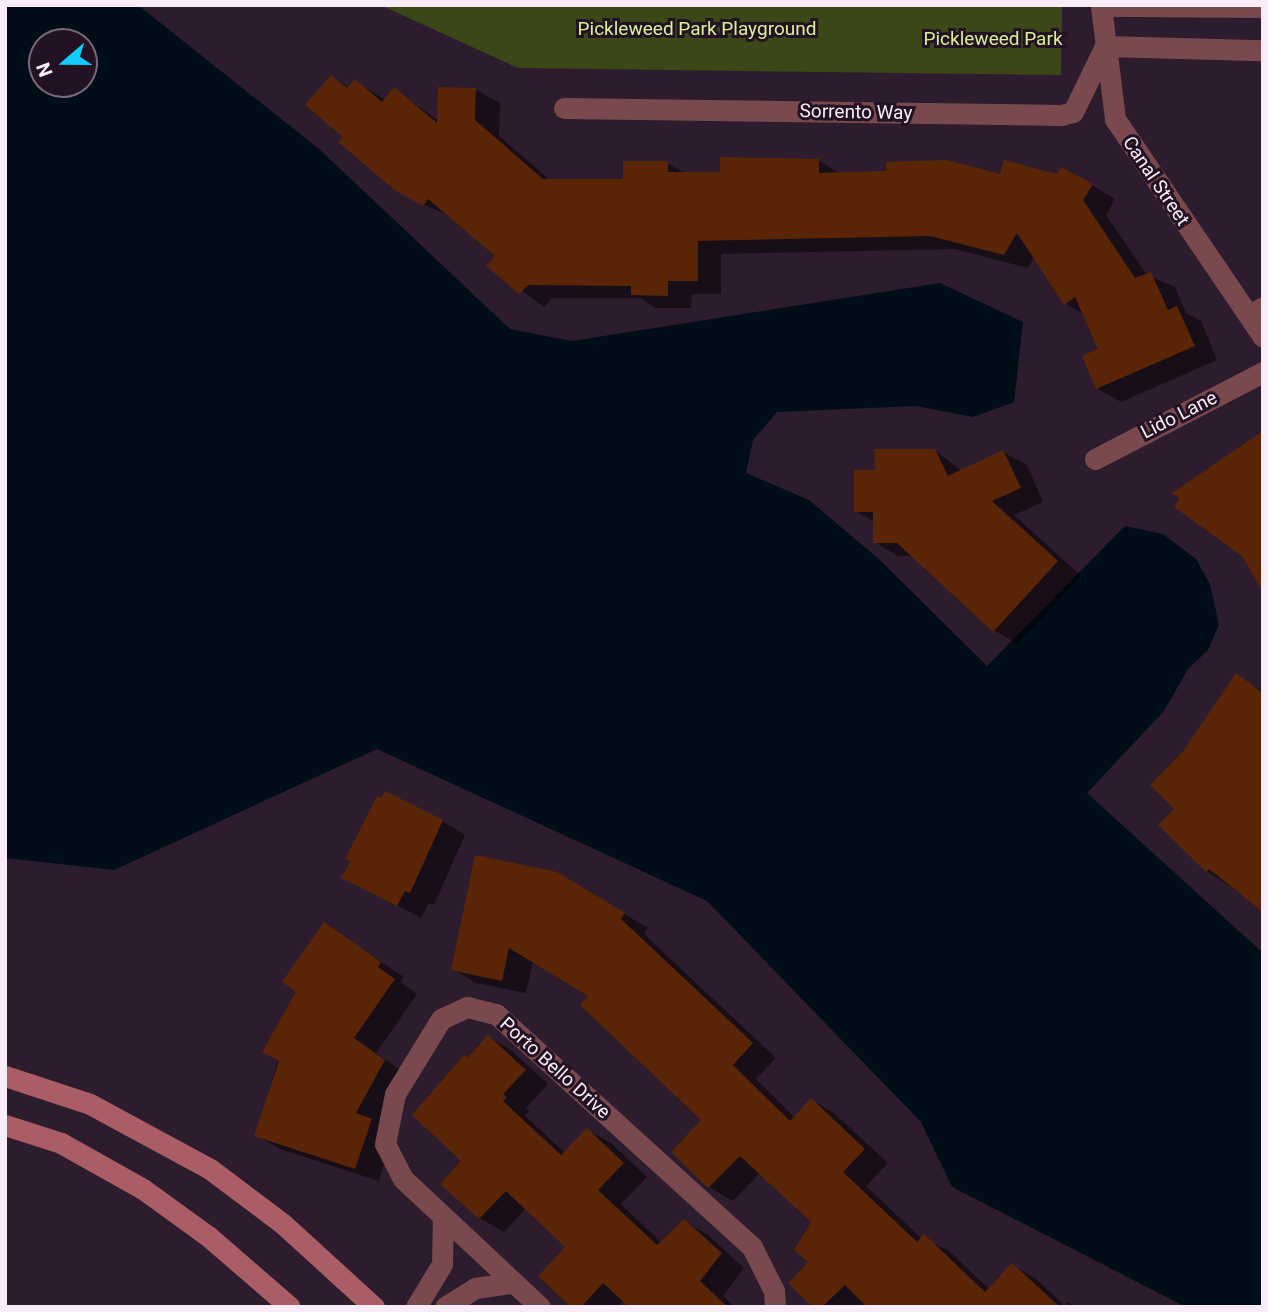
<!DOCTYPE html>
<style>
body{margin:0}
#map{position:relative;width:1268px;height:1312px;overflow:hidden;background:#2c1c2d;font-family:Roboto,sans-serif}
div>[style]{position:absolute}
.green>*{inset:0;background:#3c4717}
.water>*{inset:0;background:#010e1a}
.shadow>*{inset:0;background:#0007}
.building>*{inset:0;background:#592506}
.service>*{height:16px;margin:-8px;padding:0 8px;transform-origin:8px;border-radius:8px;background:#79494d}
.minor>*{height:21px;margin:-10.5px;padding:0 10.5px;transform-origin:10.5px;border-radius:10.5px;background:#79494d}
.tertiary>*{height:21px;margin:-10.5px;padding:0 10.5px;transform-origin:10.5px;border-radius:10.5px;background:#79494d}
.secondary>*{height:21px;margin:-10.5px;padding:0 10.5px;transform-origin:10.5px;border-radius:10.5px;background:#aa5d65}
span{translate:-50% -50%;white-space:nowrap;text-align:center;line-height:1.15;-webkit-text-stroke:6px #221223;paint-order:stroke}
.park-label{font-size:19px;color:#d9f097}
.street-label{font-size:19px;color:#f8ecf8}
.frame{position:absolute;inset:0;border:7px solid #f8ecf8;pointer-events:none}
.north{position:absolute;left:28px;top:28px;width:70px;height:70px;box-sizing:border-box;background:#221223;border:2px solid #786978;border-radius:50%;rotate:250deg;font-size:19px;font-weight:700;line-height:28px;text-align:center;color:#f8ecf8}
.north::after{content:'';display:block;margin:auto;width:24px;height:32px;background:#12cafb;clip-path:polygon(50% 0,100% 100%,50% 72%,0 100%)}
</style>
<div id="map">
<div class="green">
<i style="clip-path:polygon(380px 5px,1062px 5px,1061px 75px,518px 68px)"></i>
</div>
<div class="water">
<i style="clip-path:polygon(evenodd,5px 5px,138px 5px,319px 149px,510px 329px,572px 341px,940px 283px,1023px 322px,1014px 402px,973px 417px,916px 406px,777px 412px,753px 440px,746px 473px,809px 500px,881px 561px,987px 666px,1125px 526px,1163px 534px,1196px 559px,1210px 584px,1219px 625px,1208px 650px,1188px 669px,1164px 711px,1087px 793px,1263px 953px,1263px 1307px,1186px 1307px,952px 1187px,921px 1122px,707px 901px,377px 749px,114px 870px,5px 858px,5px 5px,42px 42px,84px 42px,84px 84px,42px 84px,42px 42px)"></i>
</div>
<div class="shadow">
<i style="clip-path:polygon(331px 77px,350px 88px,355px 81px,385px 100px,394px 89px,439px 121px,476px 90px,500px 103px,499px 136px,551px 181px,624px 181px,667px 163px,685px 173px,721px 174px,819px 161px,841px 174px,1001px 176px,1092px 185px,1115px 199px,1106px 215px,1147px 275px,1175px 287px,1186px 313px,1201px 321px,1217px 360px,1121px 402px,1097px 388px,1101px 350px,1085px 315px,1065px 303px,1034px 257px,1028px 268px,955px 249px,721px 254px,721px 294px,692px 294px,691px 308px,656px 308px,640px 298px,552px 298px,544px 307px,489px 266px,497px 256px,449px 215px,422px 204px,345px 137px)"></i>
<i style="clip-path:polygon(934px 450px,962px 471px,1003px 452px,1027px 465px,1043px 502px,1014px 515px,1081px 576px,1018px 644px,994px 630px,913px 556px,898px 556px,875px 542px,874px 522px,856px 511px,876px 471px)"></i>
<i style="clip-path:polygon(1237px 676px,1263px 691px,1263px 909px,1207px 871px,1177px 809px,1185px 751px)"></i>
<i style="clip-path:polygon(442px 821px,465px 835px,434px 905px,429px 903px,421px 918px,343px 877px)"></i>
<i style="clip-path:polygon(557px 874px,648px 928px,644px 934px,776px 1058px,756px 1079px,795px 1118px,812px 1100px,835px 1114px,888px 1163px,866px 1186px,922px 1239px,948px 1250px,989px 1289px,1012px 1265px,1036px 1279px,1065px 1306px,1068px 1302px,1077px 1307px,870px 1307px,865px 1302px,860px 1307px,815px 1307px,810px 1262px,814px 1222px,760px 1173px,733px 1201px,709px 1187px,673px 1152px,704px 1120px,591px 996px,533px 961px,526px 993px,476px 983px,453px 969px)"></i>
<i style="clip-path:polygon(324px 924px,404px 977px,400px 982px,417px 994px,376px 1053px,408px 1075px,379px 1181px,280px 1149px,256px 1135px,298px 992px)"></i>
<i style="clip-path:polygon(489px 1037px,512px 1051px,548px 1084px,526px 1108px,529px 1111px,525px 1116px,565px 1153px,587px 1130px,611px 1143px,647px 1177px,621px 1204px,662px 1243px,684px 1221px,708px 1235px,744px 1268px,723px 1296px,735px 1307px,632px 1307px,624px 1299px,617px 1307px,573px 1307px,568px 1247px,526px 1208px,504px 1232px,480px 1218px,443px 1183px,464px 1161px,468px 1060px)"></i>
</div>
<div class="building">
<i style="clip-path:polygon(331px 75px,347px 88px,355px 79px,382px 102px,394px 87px,437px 123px,438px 87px,476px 88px,475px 120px,543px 179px,623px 179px,623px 161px,668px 161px,668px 172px,720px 172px,720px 157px,819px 159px,819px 173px,886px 171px,886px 162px,947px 160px,1000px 174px,1004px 160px,1057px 174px,1061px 167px,1093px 184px,1083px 200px,1135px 278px,1151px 272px,1168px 310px,1177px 306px,1195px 346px,1096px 389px,1082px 356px,1098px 349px,1075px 297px,1064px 305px,1017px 233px,1004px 255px,930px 236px,698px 241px,698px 281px,668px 281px,668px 296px,631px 295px,631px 286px,528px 285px,519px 294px,486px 266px,495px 256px,428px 199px,423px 206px,396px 191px,338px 142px,343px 137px,305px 105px)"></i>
<i style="clip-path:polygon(1263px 431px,1263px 592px,1242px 556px,1174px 507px,1180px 498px,1172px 493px)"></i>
<i style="clip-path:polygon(874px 449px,935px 449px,948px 476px,1003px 450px,1021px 488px,992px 501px,1058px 561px,993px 632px,897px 543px,873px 543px,873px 512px,854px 512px,854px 470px,875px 470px)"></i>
<i style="clip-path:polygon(1236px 673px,1263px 693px,1263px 912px,1209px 869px,1206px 872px,1158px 825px,1174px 809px,1150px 785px,1184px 750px)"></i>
<i style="clip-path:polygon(385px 791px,443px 820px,410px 893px,405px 891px,397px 906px,341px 878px,350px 862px,345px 859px,377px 796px,381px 798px)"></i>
<i style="clip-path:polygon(475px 855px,557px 872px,625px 913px,621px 919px,753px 1043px,733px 1065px,790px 1121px,811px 1098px,865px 1149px,843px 1172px,917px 1242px,924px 1234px,985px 1292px,1012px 1263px,1060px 1307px,867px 1307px,845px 1285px,822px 1307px,813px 1307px,788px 1283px,808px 1262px,794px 1250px,811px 1222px,740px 1156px,708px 1188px,671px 1152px,701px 1120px,580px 1005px,588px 996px,509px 948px,502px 981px,451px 970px)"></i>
<i style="clip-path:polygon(324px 922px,381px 962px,378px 967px,395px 979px,354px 1038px,385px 1060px,356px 1113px,372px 1119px,355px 1169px,254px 1136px,279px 1061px,262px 1052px,296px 992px,282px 982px)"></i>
<i style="clip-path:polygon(488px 1035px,526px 1070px,503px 1094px,507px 1097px,503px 1101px,561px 1155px,587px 1128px,624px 1163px,598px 1190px,657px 1245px,684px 1219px,722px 1253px,700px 1281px,728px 1307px,629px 1307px,603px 1283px,581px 1307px,571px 1307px,538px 1276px,565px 1247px,506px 1191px,479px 1219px,440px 1184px,461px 1161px,412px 1115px,464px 1055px,467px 1058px)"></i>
</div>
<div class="service">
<i style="left:1247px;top:314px;width:18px;rotate:-29deg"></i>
</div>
<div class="minor">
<i style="left:564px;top:108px;width:497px;rotate:0.8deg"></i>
<i style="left:1061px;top:115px;width:12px;rotate:-14deg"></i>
<i style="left:1073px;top:112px;width:73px;rotate:-64.1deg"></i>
<i style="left:1095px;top:459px;width:189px;rotate:-27.4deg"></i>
<i style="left:416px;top:1307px;width:50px;rotate:-58.8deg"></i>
<i style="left:442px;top:1264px;width:46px;rotate:-88.8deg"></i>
<i style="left:445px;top:1307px;width:36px;rotate:-32deg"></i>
<i style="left:475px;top:1288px;width:37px;rotate:-8deg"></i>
<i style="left:540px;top:1307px;width:187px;rotate:-136.9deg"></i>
<i style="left:403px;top:1179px;width:39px;rotate:-117deg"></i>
<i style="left:385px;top:1144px;width:51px;rotate:-78.7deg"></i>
<i style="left:395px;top:1094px;width:88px;rotate:-58.5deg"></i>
<i style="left:441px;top:1019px;width:29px;rotate:-25deg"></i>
<i style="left:467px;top:1007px;width:30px;rotate:14deg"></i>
<i style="left:496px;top:1014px;width:346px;rotate:42.3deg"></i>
<i style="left:752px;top:1247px;width:49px;rotate:63.4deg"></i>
<i style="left:774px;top:1291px;width:16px;rotate:86deg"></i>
</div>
<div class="tertiary">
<i style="left:1263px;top:7px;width:162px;rotate:-179.6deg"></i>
<i style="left:1101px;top:6px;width:114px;rotate:82.9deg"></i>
<i style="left:1115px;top:119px;width:263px;rotate:55.8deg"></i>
<i style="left:1105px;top:46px;width:158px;rotate:1.5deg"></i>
</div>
<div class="secondary">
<i style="left:5px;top:1076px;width:89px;rotate:18.2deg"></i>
<i style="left:90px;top:1104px;width:136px;rotate:28.4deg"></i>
<i style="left:210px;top:1169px;width:90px;rotate:36.9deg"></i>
<i style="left:282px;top:1223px;width:125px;rotate:42.4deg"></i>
<i style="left:5px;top:1125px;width:59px;rotate:17.8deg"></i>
<i style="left:61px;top:1143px;width:94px;rotate:29.3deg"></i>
<i style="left:143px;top:1189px;width:80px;rotate:35.9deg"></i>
<i style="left:208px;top:1236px;width:108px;rotate:40.9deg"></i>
</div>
<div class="park-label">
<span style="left:697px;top:29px">Pickleweed Park Playground</span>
<span style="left:993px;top:39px">Pickleweed Park</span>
</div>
<div class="street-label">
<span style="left:856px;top:112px;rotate:1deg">Sorrento Way</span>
<span style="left:1156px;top:181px;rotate:56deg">Canal Street</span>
<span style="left:1179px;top:415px;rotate:-27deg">Lido Lane</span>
<span style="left:555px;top:1068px;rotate:42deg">Porto Bello Drive</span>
</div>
<div class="frame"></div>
<div class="north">N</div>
</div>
